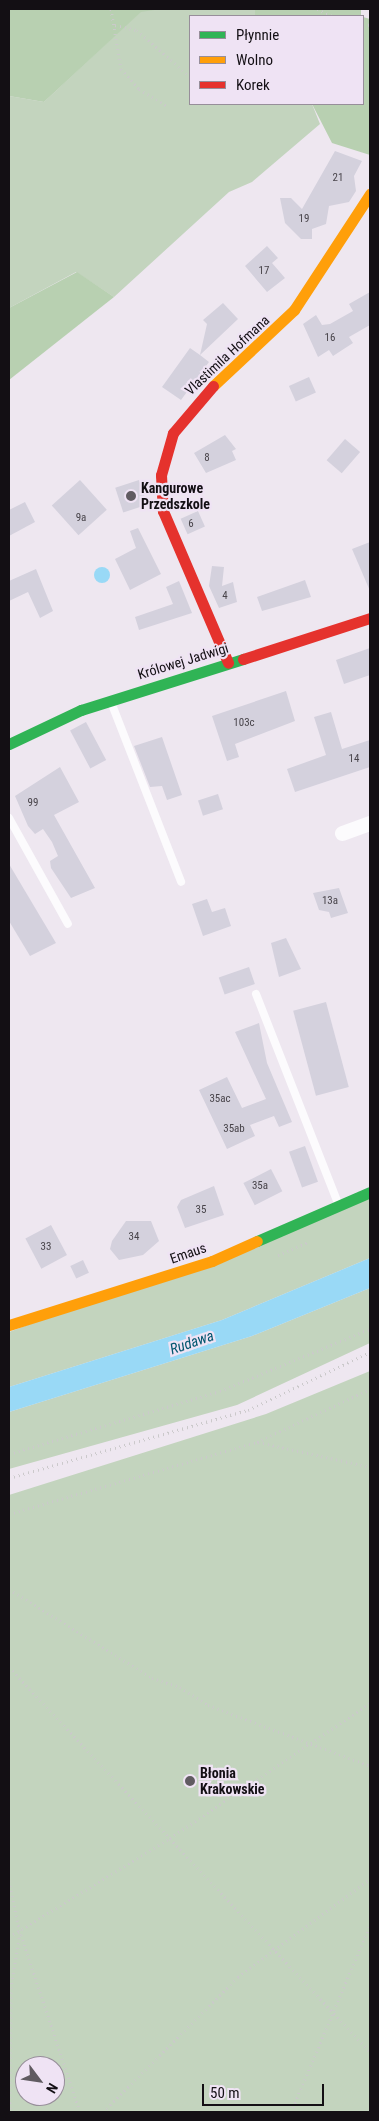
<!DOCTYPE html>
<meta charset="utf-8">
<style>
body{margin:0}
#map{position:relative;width:379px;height:2121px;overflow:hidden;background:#eee7f0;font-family:"Roboto Condensed",sans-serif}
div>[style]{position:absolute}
.green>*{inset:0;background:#c3d4be}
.forest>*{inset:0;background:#b8d0b1;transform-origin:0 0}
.water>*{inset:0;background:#99d9f6}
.round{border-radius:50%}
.building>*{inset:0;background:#d4d1dd;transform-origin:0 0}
.path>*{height:3px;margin-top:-1.5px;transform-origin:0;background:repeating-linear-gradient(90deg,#cbc9cb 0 1px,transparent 0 5px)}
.lane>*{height:8px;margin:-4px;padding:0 4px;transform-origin:4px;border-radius:4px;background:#fcfbfd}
.street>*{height:15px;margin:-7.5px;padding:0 7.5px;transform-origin:7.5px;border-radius:7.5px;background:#fcfbfd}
.fast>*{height:11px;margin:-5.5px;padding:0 5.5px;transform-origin:5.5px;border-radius:5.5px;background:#30b455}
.slow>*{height:11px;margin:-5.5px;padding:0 5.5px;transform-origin:5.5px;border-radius:5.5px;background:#ff9f0a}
.jam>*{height:11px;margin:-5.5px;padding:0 5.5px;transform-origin:5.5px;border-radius:5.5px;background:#e5322d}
.dots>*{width:14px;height:14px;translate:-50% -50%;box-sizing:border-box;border:2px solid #efe3f4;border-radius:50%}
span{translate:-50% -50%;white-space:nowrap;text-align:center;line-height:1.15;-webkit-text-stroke:4.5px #efe3f4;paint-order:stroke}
.number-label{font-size:11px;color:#48444a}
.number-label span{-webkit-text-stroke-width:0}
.street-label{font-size:14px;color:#130f14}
.poi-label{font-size:14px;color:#130f14;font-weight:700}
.left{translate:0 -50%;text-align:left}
.water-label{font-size:15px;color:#00556e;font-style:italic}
.frame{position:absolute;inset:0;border:10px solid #130f14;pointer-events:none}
.legend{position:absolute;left:189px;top:15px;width:175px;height:90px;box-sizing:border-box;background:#efe3f4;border:1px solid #978e9a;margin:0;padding:6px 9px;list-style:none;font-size:15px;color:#130f14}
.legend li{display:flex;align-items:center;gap:10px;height:25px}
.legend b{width:25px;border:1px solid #978e9a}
.north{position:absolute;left:15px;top:2056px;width:50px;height:50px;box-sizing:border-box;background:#efe3f4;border:1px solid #978e9a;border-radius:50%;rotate:121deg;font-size:14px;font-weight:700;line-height:20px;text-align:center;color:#130f14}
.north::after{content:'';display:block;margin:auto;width:18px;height:22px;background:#605b61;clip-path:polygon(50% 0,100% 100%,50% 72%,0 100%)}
.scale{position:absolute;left:202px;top:2084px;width:122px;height:22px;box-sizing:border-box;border:2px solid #130f14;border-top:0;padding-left:6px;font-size:15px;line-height:18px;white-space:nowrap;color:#130f14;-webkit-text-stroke:4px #efe3f4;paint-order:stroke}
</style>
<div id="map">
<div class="green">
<i style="clip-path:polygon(161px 9px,255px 9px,261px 16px,190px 16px,190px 104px,312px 104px,320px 124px,252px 182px,229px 192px,114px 297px,76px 272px,9px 308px,9px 96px,44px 102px,141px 11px)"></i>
<i style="clip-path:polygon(370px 1198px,370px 1258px,222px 1320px,9px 1387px,9px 1332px)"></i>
<i style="clip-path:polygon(370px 1288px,370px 1343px,237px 1405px,9px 1469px,9px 1412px,252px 1336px)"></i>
<i style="clip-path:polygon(evenodd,370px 1371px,370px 2112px,9px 2112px,9px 1495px,266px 1414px,370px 1371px,25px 2066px,55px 2066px,55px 2096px,25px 2096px,25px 2066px)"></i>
</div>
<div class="forest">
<i style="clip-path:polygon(9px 9px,161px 9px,141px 12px,44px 102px,9px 96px)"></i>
<i style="left:255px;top:9px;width:106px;height:9px"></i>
<i style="clip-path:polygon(363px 17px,370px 19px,370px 155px,332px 143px,312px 104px,363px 104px)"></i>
<i style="clip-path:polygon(77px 272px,114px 297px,9px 380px,9px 308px)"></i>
</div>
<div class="water">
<i class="round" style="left:94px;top:567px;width:16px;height:16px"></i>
<i style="clip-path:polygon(370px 1258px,370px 1288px,252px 1336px,9px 1412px,9px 1387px,222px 1320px)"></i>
</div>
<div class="building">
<i style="clip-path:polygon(335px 151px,362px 161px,354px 176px,356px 191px,349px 202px,329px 206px,326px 224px,312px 229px,312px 239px,301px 239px,285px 223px,280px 198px,291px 198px,302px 209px)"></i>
<i style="clip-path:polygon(267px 246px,278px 258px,272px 263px,285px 278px,267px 292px,245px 266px)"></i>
<i style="clip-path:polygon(370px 292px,370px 325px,349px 337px,353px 343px,333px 356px,329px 350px,318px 357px,303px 324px,316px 315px,322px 325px,330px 324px,353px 311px,349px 304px)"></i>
<i style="clip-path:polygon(223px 303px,238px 319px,200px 355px,209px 362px,181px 400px,162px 387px,190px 348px,200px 355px,207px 324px,203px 320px)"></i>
<i style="left:309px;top:377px;width:17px;height:22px;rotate:66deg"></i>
<i style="clip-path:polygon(225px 435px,236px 449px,232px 451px,236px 460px,206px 473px,194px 453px)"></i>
<i style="left:345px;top:439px;width:20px;height:28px;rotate:41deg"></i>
<i style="left:80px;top:480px;width:40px;height:38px;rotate:48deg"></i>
<i style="left:139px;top:480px;width:26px;height:25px;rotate:72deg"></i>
<i style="clip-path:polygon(25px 502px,35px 522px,9px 536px,9px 510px)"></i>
<i style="left:198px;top:511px;width:17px;height:19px;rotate:66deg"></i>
<i style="clip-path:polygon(138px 528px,161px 574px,130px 590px,115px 559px,136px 548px,130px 531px)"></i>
<i style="clip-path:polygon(370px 542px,370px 591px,352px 549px)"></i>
<i style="clip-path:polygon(212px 566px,224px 567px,222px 586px,233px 582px,237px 602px,219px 608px,209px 586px)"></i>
<i style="clip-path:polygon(36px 569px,53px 611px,40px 618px,28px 592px,9px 601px,9px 581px)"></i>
<i style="clip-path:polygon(305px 580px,311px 597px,262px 611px,257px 597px)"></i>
<i style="clip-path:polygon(179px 581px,192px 613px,139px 630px,135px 617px,173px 604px,166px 587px)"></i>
<i style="clip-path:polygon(370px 648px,370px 675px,344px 684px,336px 660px)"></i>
<i style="clip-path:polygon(286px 691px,295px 721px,235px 744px,239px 757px,227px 761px,212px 716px)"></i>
<i style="clip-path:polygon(331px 712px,342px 749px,370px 740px,370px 767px,295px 792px,287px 769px,326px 755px,314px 717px)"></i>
<i style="left:86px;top:722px;width:43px;height:18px;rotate:62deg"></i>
<i style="clip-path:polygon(162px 737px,182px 795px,167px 800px,162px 786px,150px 787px,134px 746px)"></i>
<i style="clip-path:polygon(60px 767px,79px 802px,54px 815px,95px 888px,71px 898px,51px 868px,50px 861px,58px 856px,52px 842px,43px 829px,35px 834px,28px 826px,15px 796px)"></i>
<i style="left:218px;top:794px;width:16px;height:21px;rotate:72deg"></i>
<i style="clip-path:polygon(9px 864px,56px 943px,30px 956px,9px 921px)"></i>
<i style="clip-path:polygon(339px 888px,348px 913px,331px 918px,329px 912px,319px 910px,313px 893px)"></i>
<i style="clip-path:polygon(207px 899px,212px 912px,225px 908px,231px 926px,203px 936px,192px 904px)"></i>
<i style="clip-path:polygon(286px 938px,301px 969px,279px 977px,271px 943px)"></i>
<i style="left:249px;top:967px;width:18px;height:32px;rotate:71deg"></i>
<i style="left:326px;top:1002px;width:88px;height:34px;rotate:75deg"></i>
<i style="clip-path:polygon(259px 1023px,267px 1063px,292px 1122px,279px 1127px,274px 1116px,250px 1125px,255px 1136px,227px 1149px,199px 1090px,227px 1077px,242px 1108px,266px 1099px,235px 1032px)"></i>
<i style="left:305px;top:1146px;width:38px;height:17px;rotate:70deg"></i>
<i style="left:271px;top:1169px;width:25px;height:31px;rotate:63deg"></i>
<i style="clip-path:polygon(214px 1186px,224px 1215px,185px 1228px,177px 1207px,181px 1200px)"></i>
<i style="clip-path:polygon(126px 1221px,151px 1221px,159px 1241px,143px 1255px,119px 1260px,110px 1249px,112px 1241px)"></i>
<i style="left:51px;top:1225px;width:34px;height:29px;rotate:62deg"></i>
<i style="left:83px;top:1260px;width:14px;height:14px;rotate:65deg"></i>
</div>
<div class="path">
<i style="left:111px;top:9px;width:61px;rotate:80.5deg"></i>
<i style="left:121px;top:69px;width:27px;rotate:48deg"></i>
<i style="left:139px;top:89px;width:33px;rotate:31deg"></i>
<i style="left:317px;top:9px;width:17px;rotate:25deg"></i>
<i style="left:363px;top:24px;width:7px;rotate:8deg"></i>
<i style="left:115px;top:25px;width:23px;rotate:13deg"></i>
<i style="left:137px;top:30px;width:71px;rotate:41.6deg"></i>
<i style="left:278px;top:1255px;width:33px;rotate:-23deg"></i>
<i style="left:258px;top:1442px;width:115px;rotate:12.6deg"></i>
<i style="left:9px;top:1454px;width:220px;rotate:-16.6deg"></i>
<i style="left:220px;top:1391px;width:162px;rotate:-22.5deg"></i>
<i style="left:9px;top:1478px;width:248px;rotate:-15.9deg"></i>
<i style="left:248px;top:1410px;width:135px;rotate:-25.4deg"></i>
<i style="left:9px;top:1514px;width:258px;rotate:-16.2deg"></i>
<i style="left:257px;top:1442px;width:125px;rotate:-25.1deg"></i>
<i style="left:9px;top:1589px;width:168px;rotate:31.9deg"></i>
<i style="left:152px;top:1678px;width:29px;rotate:18deg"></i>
<i style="left:180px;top:1687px;width:33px;rotate:33deg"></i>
<i style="left:208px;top:1705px;width:173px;rotate:20.6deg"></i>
<i style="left:9px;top:1667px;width:528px;rotate:46.84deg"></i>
<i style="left:9px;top:1881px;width:53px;rotate:78.1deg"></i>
<i style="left:20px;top:1933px;width:55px;rotate:99.5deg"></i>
<i style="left:11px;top:1987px;width:125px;rotate:90.5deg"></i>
<i style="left:21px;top:1935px;width:187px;rotate:71.6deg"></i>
<i style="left:9px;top:1937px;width:189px;rotate:-31.6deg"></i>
<i style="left:170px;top:1838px;width:241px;rotate:-34deg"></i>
<i style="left:103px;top:2112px;width:191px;rotate:-45deg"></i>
<i style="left:238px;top:1977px;width:164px;rotate:-36.6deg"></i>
<i style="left:291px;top:2112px;width:203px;rotate:-67.1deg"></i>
</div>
<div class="lane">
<i style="left:111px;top:702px;width:193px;rotate:68.7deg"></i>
<i style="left:9px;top:818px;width:121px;rotate:60.9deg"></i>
<i style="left:256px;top:994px;width:225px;rotate:68.6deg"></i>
</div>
<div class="street">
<i style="left:342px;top:833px;width:30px;rotate:-20deg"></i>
</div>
<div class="fast">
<i style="left:9px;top:744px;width:80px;rotate:-25.3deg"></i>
<i style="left:81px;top:710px;width:170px;rotate:-17.5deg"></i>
<i style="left:257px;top:1241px;width:123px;rotate:-23.4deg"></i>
</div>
<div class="slow">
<i style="left:213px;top:386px;width:111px;rotate:-43.2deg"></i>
<i style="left:294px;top:310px;width:139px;rotate:-56.8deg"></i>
<i style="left:9px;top:1325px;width:213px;rotate:-17.5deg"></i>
<i style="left:212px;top:1261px;width:49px;rotate:-24deg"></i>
</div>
<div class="jam">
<i style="left:213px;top:386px;width:62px;rotate:130.4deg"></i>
<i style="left:173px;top:433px;width:44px;rotate:105.9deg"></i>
<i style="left:161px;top:475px;width:36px;rotate:87deg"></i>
<i style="left:163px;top:511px;width:165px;rotate:66.8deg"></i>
<i style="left:243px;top:659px;width:133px;rotate:-17.9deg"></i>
</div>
<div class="dots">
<i style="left:131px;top:496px;background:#605b61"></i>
<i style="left:190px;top:1781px;background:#605b61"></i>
</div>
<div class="number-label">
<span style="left:338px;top:178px">21</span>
<span style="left:304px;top:219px">19</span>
<span style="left:264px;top:271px">17</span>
<span style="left:330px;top:338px">16</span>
<span style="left:207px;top:458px">8</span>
<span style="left:81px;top:518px">9a</span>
<span style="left:191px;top:524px">6</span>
<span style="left:225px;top:596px">4</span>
<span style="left:244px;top:723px">103c</span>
<span style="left:354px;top:759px">14</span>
<span style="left:33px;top:803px">99</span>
<span style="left:330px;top:901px">13a</span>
<span style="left:220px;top:1099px">35ac</span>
<span style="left:234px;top:1129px">35ab</span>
<span style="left:260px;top:1186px">35a</span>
<span style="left:201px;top:1210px">35</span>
<span style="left:134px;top:1237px">34</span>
<span style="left:46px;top:1247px">33</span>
</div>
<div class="street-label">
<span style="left:227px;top:355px;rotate:-43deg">Vlastimila Hofmana</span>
<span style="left:183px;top:661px;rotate:-17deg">Królowej Jadwigi</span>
<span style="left:188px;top:1253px;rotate:-19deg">Emaus</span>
</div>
<div class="poi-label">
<span class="left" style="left:141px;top:496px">Kangurowe<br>Przedszkole</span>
<span class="left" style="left:200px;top:1781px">Błonia<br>Krakowskie</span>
</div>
<div class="water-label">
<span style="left:192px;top:1343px;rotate:-19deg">Rudawa</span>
</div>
<div class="frame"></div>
<ul class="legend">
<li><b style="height:6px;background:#30b455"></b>Płynnie</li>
<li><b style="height:6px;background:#ff9f0a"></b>Wolno</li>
<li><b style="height:6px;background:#e5322d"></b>Korek</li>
</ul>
<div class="north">N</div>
<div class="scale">50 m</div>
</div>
